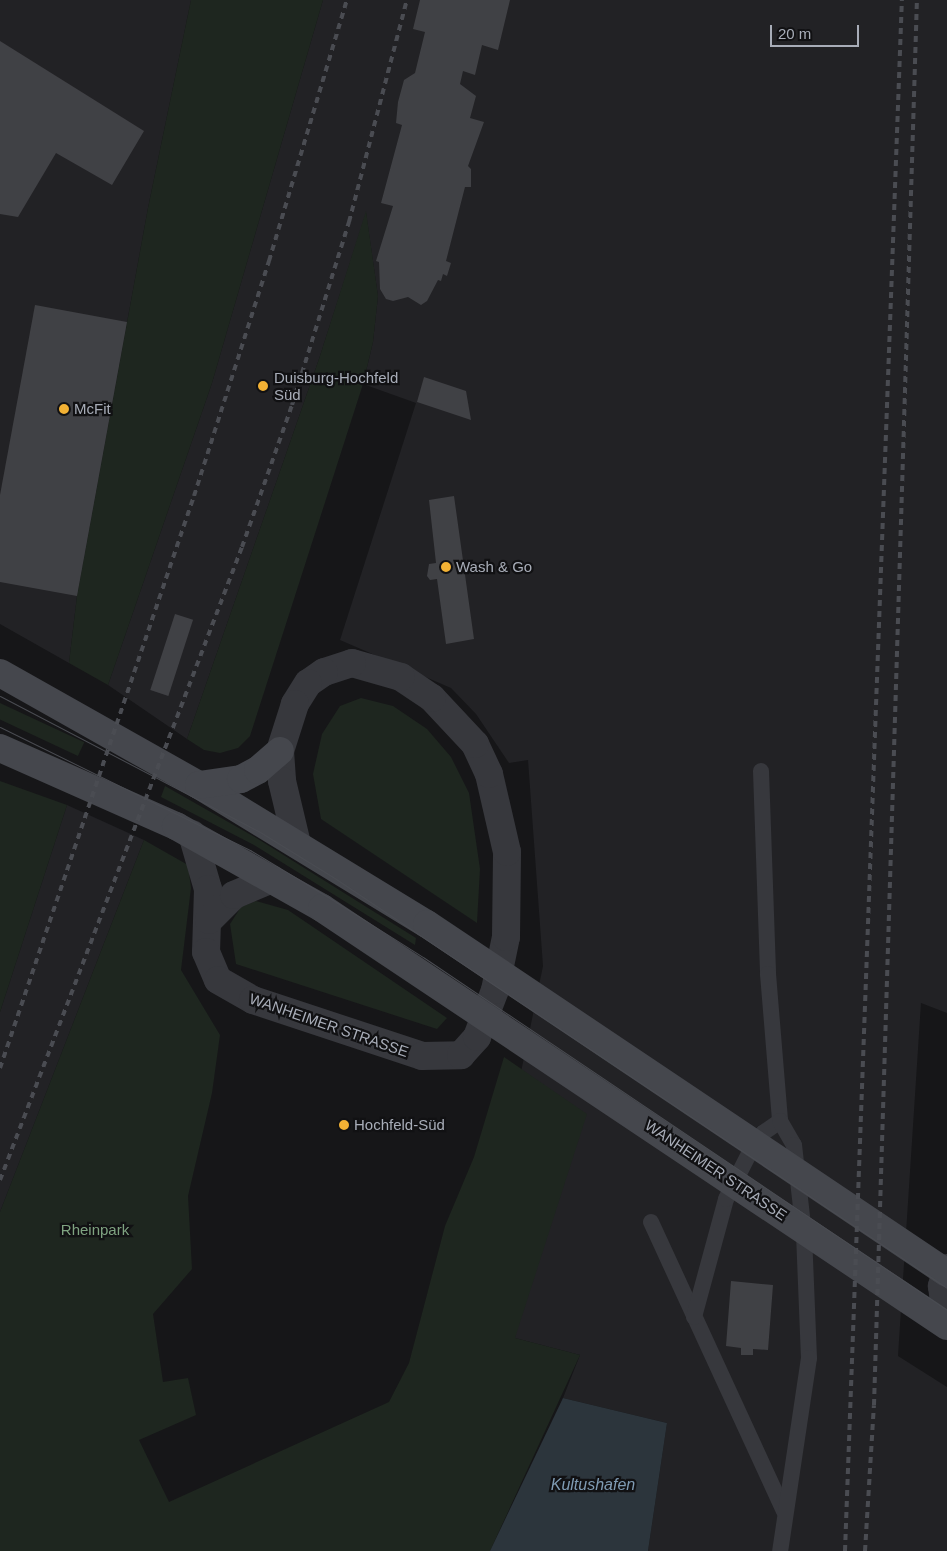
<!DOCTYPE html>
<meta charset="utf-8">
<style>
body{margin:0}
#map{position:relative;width:947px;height:1551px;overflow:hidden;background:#161618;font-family:Arial,sans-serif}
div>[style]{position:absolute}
.built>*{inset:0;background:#222225}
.green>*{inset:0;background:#1e261f;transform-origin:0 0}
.water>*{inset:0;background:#2c353c}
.building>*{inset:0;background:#404145;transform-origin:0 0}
.lane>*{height:16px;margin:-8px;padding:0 8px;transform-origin:8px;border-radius:8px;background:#37383d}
.street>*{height:28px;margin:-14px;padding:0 14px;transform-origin:14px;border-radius:14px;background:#37383d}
.secondary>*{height:28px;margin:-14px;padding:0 14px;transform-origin:14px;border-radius:14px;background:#45474d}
.tram>*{height:1px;margin:-0.5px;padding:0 0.5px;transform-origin:0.5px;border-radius:0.5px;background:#4a4c52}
.rail>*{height:4px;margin-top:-2px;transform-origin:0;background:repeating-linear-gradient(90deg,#4a4c52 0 6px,transparent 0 11px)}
.dots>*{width:14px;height:14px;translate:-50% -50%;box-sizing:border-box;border:2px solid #111113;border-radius:50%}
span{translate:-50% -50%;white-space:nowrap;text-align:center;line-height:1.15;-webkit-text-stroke:4.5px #111113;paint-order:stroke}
.poi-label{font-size:15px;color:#a8adb8}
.left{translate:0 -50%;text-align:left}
.street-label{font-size:15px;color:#a8adb8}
.park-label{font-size:15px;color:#7fa381}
.water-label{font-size:16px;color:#7f9bb3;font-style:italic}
.scale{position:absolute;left:770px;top:25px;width:89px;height:22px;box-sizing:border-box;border:2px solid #a8adb8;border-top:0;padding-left:6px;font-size:15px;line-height:18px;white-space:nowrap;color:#a8adb8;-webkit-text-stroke:4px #111113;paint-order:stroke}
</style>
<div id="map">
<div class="built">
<i style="clip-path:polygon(0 0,191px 0,148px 208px,77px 596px,69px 663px,0 624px)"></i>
<i style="clip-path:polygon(323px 0,947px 0,947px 1013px,921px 1003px,898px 1356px,947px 1387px,947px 1551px,648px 1551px,667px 1423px,563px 1398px,580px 1355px,515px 1338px,521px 1072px,543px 966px,528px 760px,509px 763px,476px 714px,451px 688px,340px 640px,416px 403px,363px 384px,373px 342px,378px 296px,366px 213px,319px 359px,187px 739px,108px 685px,212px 383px)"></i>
<i style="clip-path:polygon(67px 805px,144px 840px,0 1212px,0 1012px)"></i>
</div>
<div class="green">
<i style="clip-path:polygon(191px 0,323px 0,212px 383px,108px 685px,69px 663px,77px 596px,148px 208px)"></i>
<i style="clip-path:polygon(366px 211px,378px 296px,373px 342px,363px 384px,250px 736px,238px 748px,220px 753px,204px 750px,187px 739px,319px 359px)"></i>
<i style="clip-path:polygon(361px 698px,393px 706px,427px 729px,451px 757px,469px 793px,480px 869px,477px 923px,321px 819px,313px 774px,322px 734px,340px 706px)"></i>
<i style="left:0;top:703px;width:93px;height:15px;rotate:25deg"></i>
<i style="clip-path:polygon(0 781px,67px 805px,0 1012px)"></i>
<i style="clip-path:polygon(165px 786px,258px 839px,416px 938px,415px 945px,254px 845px,161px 797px)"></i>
<i style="clip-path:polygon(144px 840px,188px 865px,191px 888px,181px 970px,220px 1035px,212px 1093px,188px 1196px,192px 1269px,153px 1314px,163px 1382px,188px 1378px,196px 1415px,139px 1440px,169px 1502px,389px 1402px,409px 1363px,445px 1226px,474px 1157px,504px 1057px,587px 1114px,515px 1338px,580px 1355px,490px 1551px,0 1551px,0 1212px)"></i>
<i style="clip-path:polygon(256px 901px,288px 910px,447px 1018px,437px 1029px,236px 964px,230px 924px,241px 907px)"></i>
</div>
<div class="water">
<i style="clip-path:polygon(563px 1398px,667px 1423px,648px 1551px,490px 1551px)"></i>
</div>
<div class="building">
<i style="clip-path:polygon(420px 0,510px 0,498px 50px,482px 45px,475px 75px,463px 71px,460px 84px,476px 96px,470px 118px,484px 122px,468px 166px,471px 169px,471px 187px,465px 187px,446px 261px,451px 263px,447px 276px,443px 274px,441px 281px,438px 280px,427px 301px,421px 305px,408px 297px,393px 301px,386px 299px,380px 289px,379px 262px,376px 261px,393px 206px,381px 203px,402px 125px,396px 123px,398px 102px,404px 80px,415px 73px,425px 32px,413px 29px)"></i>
<i style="clip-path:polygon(0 41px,144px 131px,112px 185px,56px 153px,18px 217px,0 214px)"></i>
<i style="clip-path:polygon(35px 305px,127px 322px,77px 596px,0 582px,0 495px)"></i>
<i style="clip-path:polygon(424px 377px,466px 391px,471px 420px,417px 402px)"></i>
<i style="clip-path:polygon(454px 496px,474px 639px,446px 644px,437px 579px,430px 580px,427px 576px,429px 564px,436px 563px,429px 500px)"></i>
<i style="left:175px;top:614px;width:19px;height:80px;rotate:18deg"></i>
<i style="clip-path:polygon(731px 1281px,773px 1285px,768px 1350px,753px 1349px,753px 1355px,741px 1355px,741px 1348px,726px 1346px)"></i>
</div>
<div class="lane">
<i style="left:761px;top:771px;width:203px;rotate:88deg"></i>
<i style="left:768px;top:974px;width:147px;rotate:85.3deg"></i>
<i style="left:651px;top:1222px;width:318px;rotate:65.3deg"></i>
<i style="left:694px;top:1317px;width:122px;rotate:-74.8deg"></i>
<i style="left:726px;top:1199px;width:55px;rotate:-63deg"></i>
<i style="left:751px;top:1150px;width:21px;rotate:-55deg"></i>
<i style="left:763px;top:1133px;width:21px;rotate:-35deg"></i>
<i style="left:780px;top:1121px;width:28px;rotate:60deg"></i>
<i style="left:794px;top:1145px;width:90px;rotate:83.6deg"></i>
<i style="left:804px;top:1234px;width:124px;rotate:87.7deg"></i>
<i style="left:809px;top:1358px;width:195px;rotate:98.5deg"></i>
</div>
<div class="street">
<i style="left:192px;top:834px;width:57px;rotate:73.8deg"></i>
<i style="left:208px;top:889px;width:63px;rotate:91.8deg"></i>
<i style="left:206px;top:952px;width:30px;rotate:67deg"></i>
<i style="left:218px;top:980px;width:40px;rotate:29.7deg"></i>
<i style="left:253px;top:1000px;width:178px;rotate:18.3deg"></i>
<i style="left:422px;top:1056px;width:39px;rotate:-1deg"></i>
<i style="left:461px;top:1055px;width:24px;rotate:-48deg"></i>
<i style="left:477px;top:1037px;width:50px;rotate:-69deg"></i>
<i style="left:495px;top:990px;width:54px;rotate:-78.3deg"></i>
<i style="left:506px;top:937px;width:85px;rotate:-89.3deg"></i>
<i style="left:507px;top:852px;width:80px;rotate:-103deg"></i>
<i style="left:489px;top:774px;width:33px;rotate:-115deg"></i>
<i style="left:475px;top:744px;width:63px;rotate:-133.1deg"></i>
<i style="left:432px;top:698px;width:37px;rotate:-146deg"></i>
<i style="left:401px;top:677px;width:51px;rotate:-164.1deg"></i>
<i style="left:352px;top:663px;width:29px;rotate:162deg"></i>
<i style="left:324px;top:672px;width:19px;rotate:145deg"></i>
<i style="left:308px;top:683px;width:25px;rotate:122deg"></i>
<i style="left:295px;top:704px;width:49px;rotate:107.7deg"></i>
<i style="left:280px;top:751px;width:30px;rotate:86deg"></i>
<i style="left:282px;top:781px;width:65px;rotate:76.6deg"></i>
<i style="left:209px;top:920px;width:35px;rotate:-45deg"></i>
<i style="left:234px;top:895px;width:41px;rotate:-22.8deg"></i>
<i style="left:947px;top:1268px;width:19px;rotate:106deg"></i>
<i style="left:942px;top:1286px;width:38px;rotate:83deg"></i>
</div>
<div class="secondary">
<i style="left:0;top:673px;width:228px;rotate:29.4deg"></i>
<i style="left:199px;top:785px;width:267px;rotate:31.4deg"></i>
<i style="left:427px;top:924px;width:626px;rotate:33.87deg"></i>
<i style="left:0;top:748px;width:193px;rotate:23.9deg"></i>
<i style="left:176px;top:826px;width:167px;rotate:29.3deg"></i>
<i style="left:322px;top:908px;width:752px;rotate:33.77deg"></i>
<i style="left:199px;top:785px;width:42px;rotate:-8.1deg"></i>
<i style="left:241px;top:779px;width:19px;rotate:-28deg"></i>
<i style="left:258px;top:770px;width:29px;rotate:-41deg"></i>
</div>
<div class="tram">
<i style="left:0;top:696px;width:293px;rotate:27.6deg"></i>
<i style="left:260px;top:832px;width:89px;rotate:31.7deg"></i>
<i style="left:336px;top:879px;width:735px;rotate:33.8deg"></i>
<i style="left:0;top:727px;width:279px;rotate:26.2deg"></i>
<i style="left:250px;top:850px;width:91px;rotate:31.1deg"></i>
<i style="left:328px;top:897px;width:112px;rotate:32.3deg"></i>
<i style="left:423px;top:957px;width:632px;rotate:33.97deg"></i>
</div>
<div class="rail">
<i style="left:0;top:1068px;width:604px;rotate:-71.27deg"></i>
<i style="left:194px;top:496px;width:247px;rotate:-72.3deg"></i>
<i style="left:269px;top:261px;width:272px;rotate:-73.4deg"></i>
<i style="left:0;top:1180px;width:678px;rotate:-69.08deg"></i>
<i style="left:242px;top:547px;width:151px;rotate:-70.6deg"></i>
<i style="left:292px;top:405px;width:192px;rotate:-72.7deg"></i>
<i style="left:349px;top:222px;width:229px;rotate:-75.4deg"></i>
<i style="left:845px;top:1551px;width:1552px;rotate:-87.9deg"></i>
<i style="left:865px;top:1551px;width:146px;rotate:-86.5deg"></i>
<i style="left:874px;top:1405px;width:1406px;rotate:-88.25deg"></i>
</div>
<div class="dots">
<i style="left:263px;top:386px;background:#f2b134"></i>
<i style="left:64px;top:409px;background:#f2b134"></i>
<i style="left:446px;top:567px;background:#f2b134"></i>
<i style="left:344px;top:1125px;background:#f2b134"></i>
</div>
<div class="poi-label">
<span class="left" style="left:274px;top:386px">Duisburg-Hochfeld<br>Süd</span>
<span class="left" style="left:74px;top:409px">McFit</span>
<span class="left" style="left:456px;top:567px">Wash &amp; Go</span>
<span class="left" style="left:354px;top:1125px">Hochfeld-Süd</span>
</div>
<div class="street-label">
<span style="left:329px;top:1025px;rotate:19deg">WANHEIMER STRASSE</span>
<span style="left:716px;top:1170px;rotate:34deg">WANHEIMER STRASSE</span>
</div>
<div class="park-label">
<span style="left:95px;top:1230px">Rheinpark</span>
</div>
<div class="water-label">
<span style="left:593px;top:1485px">Kultushafen</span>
</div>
<div class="scale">20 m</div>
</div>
